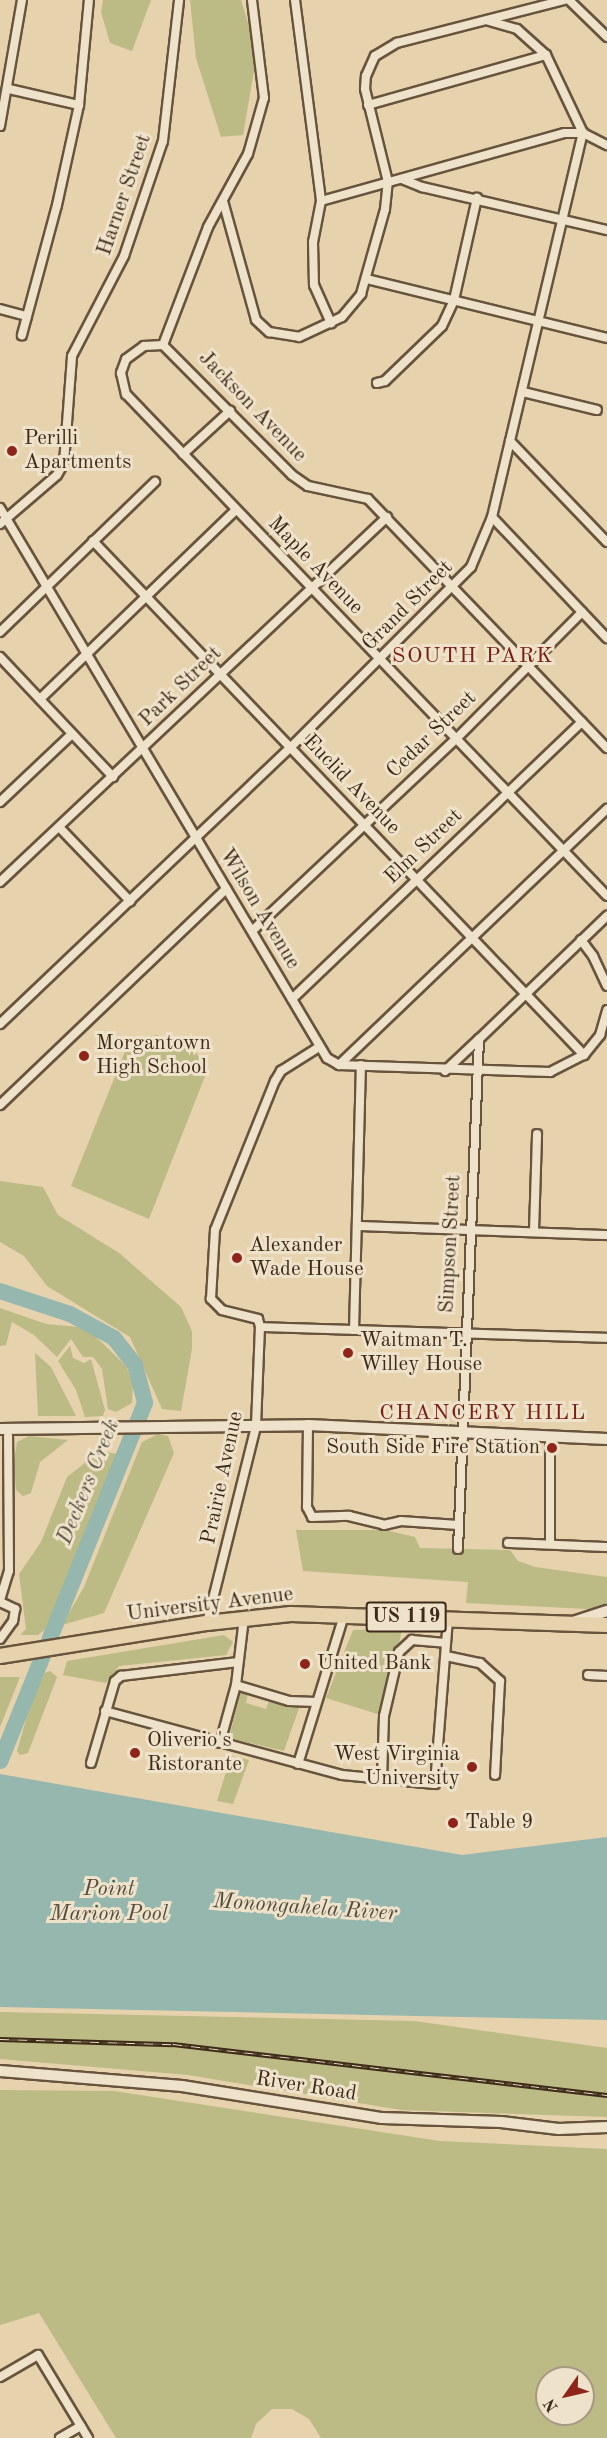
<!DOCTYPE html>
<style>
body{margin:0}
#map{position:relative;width:607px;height:2438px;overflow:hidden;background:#e6d2ad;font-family:"Old Standard TT",serif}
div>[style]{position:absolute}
.green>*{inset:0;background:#bcba85}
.water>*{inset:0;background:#96b7ad}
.river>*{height:16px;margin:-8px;padding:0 8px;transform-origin:8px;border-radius:8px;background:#96b7ad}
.roads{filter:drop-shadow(2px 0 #68543d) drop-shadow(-2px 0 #68543d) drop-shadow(0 2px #68543d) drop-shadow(0 -2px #68543d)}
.minor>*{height:8px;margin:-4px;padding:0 4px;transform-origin:4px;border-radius:4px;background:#efe2ca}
.tertiary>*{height:10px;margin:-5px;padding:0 5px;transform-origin:5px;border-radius:5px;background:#efe2ca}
.primary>*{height:14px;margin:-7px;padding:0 7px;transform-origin:7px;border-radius:7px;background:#e6d2ad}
.rail>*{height:5px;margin-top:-2.5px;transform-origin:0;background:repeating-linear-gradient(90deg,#efe2ca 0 9px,#3e2a18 0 18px);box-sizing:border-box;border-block:2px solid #3e2a18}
.dots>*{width:16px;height:16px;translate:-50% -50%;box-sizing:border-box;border:3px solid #efe2ca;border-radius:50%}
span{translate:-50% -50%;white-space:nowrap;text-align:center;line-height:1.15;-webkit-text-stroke:6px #efe2ca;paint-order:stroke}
.shield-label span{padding:2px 4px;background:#efe2ca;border:2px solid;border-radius:4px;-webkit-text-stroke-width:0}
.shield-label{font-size:20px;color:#3e2a18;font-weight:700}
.street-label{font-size:21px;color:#3e2a18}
.poi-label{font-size:21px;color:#3e2a18}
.left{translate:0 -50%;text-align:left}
.right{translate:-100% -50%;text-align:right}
.neighbourhood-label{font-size:22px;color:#7a1f14;letter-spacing:1.5px}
.water-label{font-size:22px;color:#544d3d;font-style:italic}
.north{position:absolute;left:535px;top:2366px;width:60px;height:60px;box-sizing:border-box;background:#efe2ca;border:2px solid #a89883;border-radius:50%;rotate:236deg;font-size:16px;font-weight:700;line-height:24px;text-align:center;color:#3e2a18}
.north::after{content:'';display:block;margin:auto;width:21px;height:27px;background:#8f2418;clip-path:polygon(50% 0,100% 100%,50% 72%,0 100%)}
</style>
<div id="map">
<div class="green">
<i style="clip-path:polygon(103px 0,151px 0,132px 51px,110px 43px,101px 12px)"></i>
<i style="clip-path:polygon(190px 0,241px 0,257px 53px,243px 135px,221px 137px,196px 58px)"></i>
<i style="clip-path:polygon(157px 1035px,197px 1054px,207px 1071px,149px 1219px,71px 1186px,126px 1049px,137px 1039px)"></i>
<i style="clip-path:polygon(0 1181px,43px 1187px,58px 1215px,119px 1253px,181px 1307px,192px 1331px,192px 1349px,181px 1411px,162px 1409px,130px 1337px,47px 1286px,24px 1256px,0 1242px)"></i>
<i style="clip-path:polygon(0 1308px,46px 1324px,79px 1327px,92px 1333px,126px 1366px,133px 1384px,132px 1403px,116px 1412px,108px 1409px,102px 1369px,93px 1357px,83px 1357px,71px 1339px,57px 1357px,34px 1335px,12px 1322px,6px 1345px,0 1346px)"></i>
<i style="clip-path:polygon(70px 1346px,73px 1358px,84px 1363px,91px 1359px,105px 1410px,103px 1416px,85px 1417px,76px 1390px,58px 1361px)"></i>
<i style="clip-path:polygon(35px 1353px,51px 1367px,76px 1416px,38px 1416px)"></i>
<i style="clip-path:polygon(158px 1434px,168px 1436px,174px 1453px,104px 1613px,62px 1625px,84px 1587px,142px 1442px)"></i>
<i style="clip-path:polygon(29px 1436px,68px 1440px,40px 1462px,31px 1493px,23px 1496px,16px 1490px,14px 1462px,17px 1442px)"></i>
<i style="clip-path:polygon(100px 1451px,117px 1454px,48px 1627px,38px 1635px,20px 1635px,26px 1629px,19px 1574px,41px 1542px,67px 1477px)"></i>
<i style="clip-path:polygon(296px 1530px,385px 1530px,415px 1537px,420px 1548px,510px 1550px,518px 1561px,535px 1567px,607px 1577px,607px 1610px,466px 1603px,468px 1582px,303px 1571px)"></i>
<i style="clip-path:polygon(402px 1629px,384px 1716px,326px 1698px,353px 1630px)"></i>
<i style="clip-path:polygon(224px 1635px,233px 1642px,226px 1655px,119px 1666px,106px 1683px,63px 1675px,67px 1661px)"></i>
<i style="clip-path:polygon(50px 1671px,57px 1677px,28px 1753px,20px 1755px,17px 1751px,34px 1692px,42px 1674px)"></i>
<i style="clip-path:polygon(0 1677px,20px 1677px,0 1727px)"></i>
<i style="clip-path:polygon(241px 1690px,248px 1693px,246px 1703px,266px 1709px,270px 1698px,299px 1708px,284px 1751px,229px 1738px)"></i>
<i style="clip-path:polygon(231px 1756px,249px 1760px,233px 1804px,217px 1801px)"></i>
<i style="clip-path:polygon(0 2012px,414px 2021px,607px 2048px,607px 2117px,401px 2110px,188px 2075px,0 2059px)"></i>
<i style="clip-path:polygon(evenodd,0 2090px,114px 2091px,440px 2141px,607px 2149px,607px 2438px,321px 2438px,309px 2419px,292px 2409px,272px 2409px,256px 2424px,251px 2438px,116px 2438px,39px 2313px,0 2325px,0 2090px,547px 2378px,583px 2378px,583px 2414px,547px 2414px,547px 2378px)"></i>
</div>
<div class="water">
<i style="clip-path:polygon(0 1774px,462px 1855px,607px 1837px,607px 2020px,0 2007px)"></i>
</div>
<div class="river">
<i style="left:0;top:1291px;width:74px;rotate:18.2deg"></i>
<i style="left:70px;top:1314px;width:50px;rotate:28.6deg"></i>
<i style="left:114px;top:1338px;width:34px;rotate:52deg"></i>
<i style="left:135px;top:1365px;width:39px;rotate:75deg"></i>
<i style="left:145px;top:1403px;width:386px;rotate:112deg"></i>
</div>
<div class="roads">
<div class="minor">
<i style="left:295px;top:0;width:203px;rotate:82.6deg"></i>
<i style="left:321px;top:201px;width:42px;rotate:101deg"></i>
<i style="left:313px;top:242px;width:43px;rotate:88.7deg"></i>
<i style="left:314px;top:285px;width:42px;rotate:65.9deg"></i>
<i style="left:569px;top:0;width:53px;rotate:44.2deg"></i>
<i style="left:489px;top:21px;width:29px;rotate:16deg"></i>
<i style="left:517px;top:29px;width:39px;rotate:42deg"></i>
<i style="left:546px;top:55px;width:86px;rotate:64.6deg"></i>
<i style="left:9px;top:89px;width:72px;rotate:12.9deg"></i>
<i style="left:79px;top:105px;width:102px;rotate:102.4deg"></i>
<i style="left:57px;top:205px;width:135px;rotate:105.1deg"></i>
<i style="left:79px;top:105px;width:105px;rotate:-84.6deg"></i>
<i style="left:368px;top:105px;width:185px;rotate:-15.7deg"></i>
<i style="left:0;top:126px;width:128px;rotate:-80.1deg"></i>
<i style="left:402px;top:179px;width:22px;rotate:22deg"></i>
<i style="left:422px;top:187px;width:190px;rotate:13.1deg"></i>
<i style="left:223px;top:201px;width:123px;rotate:74.5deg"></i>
<i style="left:256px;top:320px;width:18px;rotate:43deg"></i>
<i style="left:269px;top:332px;width:30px;rotate:9deg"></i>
<i style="left:299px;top:337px;width:47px;rotate:-24.9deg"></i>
<i style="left:342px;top:317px;width:30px;rotate:-50deg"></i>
<i style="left:361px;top:294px;width:88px;rotate:-74.2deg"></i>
<i style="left:385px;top:209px;width:27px;rotate:-84deg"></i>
<i style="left:388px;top:182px;width:96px;rotate:-103.9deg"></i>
<i style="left:365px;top:89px;width:13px;rotate:-86deg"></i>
<i style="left:366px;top:76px;width:22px;rotate:-66deg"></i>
<i style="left:375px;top:56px;width:26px;rotate:-31deg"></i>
<i style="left:397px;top:43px;width:173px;rotate:-14.4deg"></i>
<i style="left:321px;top:201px;width:253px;rotate:-15.6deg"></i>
<i style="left:565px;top:133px;width:18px"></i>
<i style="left:583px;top:133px;width:27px;rotate:27deg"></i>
<i style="left:367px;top:279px;width:247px;rotate:13.8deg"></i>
<i style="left:0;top:309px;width:28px;rotate:15deg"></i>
<i style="left:163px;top:345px;width:19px;rotate:177deg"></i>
<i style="left:144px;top:346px;width:22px;rotate:144deg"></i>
<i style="left:126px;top:359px;width:15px;rotate:110deg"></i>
<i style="left:121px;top:373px;width:22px;rotate:77deg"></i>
<i style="left:126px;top:394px;width:695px;rotate:46.22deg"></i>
<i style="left:163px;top:345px;width:183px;rotate:45.2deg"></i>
<i style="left:292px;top:475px;width:19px;rotate:35deg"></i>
<i style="left:308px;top:486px;width:61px;rotate:12.2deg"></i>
<i style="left:368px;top:499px;width:345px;rotate:46.2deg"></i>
<i style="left:163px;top:345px;width:126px;rotate:-69.1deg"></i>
<i style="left:208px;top:227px;width:83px;rotate:-61.3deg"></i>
<i style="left:248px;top:154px;width:58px;rotate:-74.1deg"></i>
<i style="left:264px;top:98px;width:99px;rotate:-97deg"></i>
<i style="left:377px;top:383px;width:8px;rotate:-14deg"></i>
<i style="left:385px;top:381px;width:79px;rotate:-44deg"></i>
<i style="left:442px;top:326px;width:29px;rotate:-65deg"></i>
<i style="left:454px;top:300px;width:105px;rotate:-77.3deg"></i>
<i style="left:523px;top:392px;width:76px;rotate:13.7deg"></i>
<i style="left:510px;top:441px;width:140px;rotate:46.2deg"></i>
<i style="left:183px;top:454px;width:64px;rotate:-42.5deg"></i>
<i style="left:0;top:508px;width:640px;rotate:59.27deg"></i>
<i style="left:327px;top:1058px;width:14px;rotate:30deg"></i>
<i style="left:339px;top:1065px;width:211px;rotate:1.9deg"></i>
<i style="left:550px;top:1072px;width:38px;rotate:-27deg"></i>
<i style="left:584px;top:1055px;width:26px;rotate:-51deg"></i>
<i style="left:600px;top:1035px;width:26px;rotate:-74deg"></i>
<i style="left:492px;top:517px;width:167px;rotate:46.5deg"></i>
<i style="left:0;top:524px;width:75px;rotate:-40.7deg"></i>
<i style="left:57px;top:475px;width:14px;rotate:-60deg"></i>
<i style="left:64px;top:463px;width:107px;rotate:-85.7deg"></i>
<i style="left:72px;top:356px;width:113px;rotate:-62.5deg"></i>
<i style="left:124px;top:256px;width:121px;rotate:-71.3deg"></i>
<i style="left:163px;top:141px;width:142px;rotate:-83.5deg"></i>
<i style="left:93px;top:541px;width:711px;rotate:46.31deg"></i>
<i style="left:0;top:632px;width:216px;rotate:-44.1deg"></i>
<i style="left:0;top:657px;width:165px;rotate:46.7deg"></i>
<i style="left:40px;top:699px;width:272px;rotate:-44deg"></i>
<i style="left:0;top:802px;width:99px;rotate:-43.4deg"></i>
<i style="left:59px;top:827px;width:103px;rotate:46.2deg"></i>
<i style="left:0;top:882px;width:532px;rotate:-43.32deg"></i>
<i style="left:252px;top:931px;width:280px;rotate:-43.3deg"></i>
<i style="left:456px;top:739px;width:179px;rotate:-45.2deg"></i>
<i style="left:581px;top:940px;width:20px;rotate:53deg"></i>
<i style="left:593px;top:956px;width:33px;rotate:65deg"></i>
<i style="left:292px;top:999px;width:401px;rotate:-43.7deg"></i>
<i style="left:0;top:1024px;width:400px;rotate:-43.6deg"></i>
<i style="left:290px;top:748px;width:256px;rotate:-45deg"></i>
<i style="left:471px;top:567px;width:54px;rotate:-67.2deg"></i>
<i style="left:492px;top:517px;width:395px;rotate:-76.7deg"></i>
<i style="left:339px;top:1065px;width:371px;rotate:-43.7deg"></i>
<i style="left:445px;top:1071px;width:47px;rotate:-43.3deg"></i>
<i style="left:0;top:1105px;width:313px;rotate:-43.7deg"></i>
<i style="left:357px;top:1226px;width:250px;rotate:2.1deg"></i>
<i style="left:534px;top:1231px;width:97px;rotate:-88.2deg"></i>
<i style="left:260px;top:1327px;width:347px;rotate:1.8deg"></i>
<i style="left:354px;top:1330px;width:265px;rotate:-88.5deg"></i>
<i style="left:308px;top:1425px;width:82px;rotate:90.7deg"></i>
<i style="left:307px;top:1507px;width:11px;rotate:63deg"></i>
<i style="left:312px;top:1517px;width:37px;rotate:-2deg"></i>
<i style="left:349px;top:1516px;width:36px;rotate:14deg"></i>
<i style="left:384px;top:1525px;width:17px;rotate:-13deg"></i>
<i style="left:401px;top:1521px;width:57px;rotate:4deg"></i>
<i style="left:508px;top:1543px;width:99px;rotate:2.3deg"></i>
<i style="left:550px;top:1544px;width:107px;rotate:-90deg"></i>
<i style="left:458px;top:1549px;width:510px;rotate:-87.64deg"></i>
<i style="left:479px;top:1039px;width:178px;rotate:-43.9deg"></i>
<i style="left:0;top:1600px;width:30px;rotate:-73deg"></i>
<i style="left:9px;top:1571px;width:135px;rotate:-90.4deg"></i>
<i style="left:0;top:1602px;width:17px;rotate:25deg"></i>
<i style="left:15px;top:1609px;width:12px;rotate:99deg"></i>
<i style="left:13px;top:1621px;width:22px;rotate:126deg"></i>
<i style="left:207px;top:1623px;width:203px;rotate:-76deg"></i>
<i style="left:256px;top:1426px;width:99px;rotate:-87.7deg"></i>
<i style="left:260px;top:1327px;width:8px;rotate:-104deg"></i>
<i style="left:258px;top:1319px;width:37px;rotate:-166deg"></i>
<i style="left:222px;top:1310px;width:16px;rotate:-135deg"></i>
<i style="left:211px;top:1299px;width:69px;rotate:-86.7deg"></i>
<i style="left:215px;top:1230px;width:161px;rotate:-68.1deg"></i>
<i style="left:275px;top:1081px;width:12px;rotate:-59deg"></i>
<i style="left:281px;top:1071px;width:45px;rotate:-32.3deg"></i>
<i style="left:446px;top:1656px;width:35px;rotate:12deg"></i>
<i style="left:480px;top:1663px;width:27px;rotate:42deg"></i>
<i style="left:500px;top:1681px;width:94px;rotate:93deg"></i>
<i style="left:588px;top:1675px;width:19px;rotate:3deg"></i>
<i style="left:236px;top:1685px;width:55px;rotate:16.8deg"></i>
<i style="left:289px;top:1701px;width:27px;rotate:2deg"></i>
<i style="left:105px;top:1711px;width:245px;rotate:15.1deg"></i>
<i style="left:342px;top:1775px;width:93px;rotate:5.5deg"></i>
<i style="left:435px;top:1784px;width:166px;rotate:-85.5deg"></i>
<i style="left:220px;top:1743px;width:60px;rotate:-74.6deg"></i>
<i style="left:236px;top:1685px;width:67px;rotate:-83.2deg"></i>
<i style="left:91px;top:1763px;width:85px;rotate:-73.7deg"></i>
<i style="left:115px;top:1681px;width:8px;rotate:-40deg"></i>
<i style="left:121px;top:1676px;width:118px;rotate:-6.8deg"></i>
<i style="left:298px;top:1764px;width:156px;rotate:-72.8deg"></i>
<i style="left:382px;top:1779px;width:63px;rotate:-88.2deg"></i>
<i style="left:384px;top:1716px;width:66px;rotate:-76.8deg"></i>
<i style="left:399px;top:1652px;width:18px;rotate:-43deg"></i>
<i style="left:412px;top:1640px;width:33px;rotate:5deg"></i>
<i style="left:0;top:2377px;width:44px;rotate:-30.1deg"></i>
<i style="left:38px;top:2355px;width:97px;rotate:58.9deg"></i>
<i style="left:60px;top:2438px;width:24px;rotate:-30deg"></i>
</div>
<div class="tertiary">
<i style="left:0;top:1429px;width:308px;rotate:-0.7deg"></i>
<i style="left:308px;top:1425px;width:299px;rotate:2.7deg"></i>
<i style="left:573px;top:1622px;width:36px;rotate:-18deg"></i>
<i style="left:0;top:2071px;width:183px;rotate:4.7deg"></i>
<i style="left:182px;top:2086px;width:203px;rotate:9.1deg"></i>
<i style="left:382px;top:2118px;width:119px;rotate:1.9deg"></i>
<i style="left:501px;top:2122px;width:58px;rotate:6.9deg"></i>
<i style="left:559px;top:2129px;width:48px;rotate:-2.4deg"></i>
</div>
<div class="primary">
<i style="left:0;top:1656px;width:210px;rotate:-9.1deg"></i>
<i style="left:207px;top:1623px;width:84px;rotate:-6.1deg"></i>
<i style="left:291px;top:1614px;width:316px;rotate:2deg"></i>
</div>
</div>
<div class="rail">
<i style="left:0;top:2039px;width:173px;rotate:1.7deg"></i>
<i style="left:173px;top:2044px;width:437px;rotate:6.7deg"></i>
</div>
<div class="dots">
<i style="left:12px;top:451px;background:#8f2418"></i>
<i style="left:84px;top:1056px;background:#8f2418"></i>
<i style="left:237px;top:1258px;background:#8f2418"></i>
<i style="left:348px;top:1353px;background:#8f2418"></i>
<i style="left:552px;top:1448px;background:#8f2418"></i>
<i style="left:305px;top:1664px;background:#8f2418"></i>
<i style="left:135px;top:1753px;background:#8f2418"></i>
<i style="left:472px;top:1767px;background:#8f2418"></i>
<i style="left:453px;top:1823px;background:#8f2418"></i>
</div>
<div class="shield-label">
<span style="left:406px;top:1617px">US 119</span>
</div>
<div class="street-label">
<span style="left:125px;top:195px;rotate:-71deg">Harner Street</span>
<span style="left:252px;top:407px;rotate:46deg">Jackson Avenue</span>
<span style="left:315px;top:566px;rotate:46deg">Maple Avenue</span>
<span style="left:408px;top:606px;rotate:-45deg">Grand Street</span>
<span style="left:181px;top:687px;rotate:-44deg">Park Street</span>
<span style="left:432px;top:735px;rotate:-44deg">Cedar Street</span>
<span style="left:351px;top:785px;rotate:46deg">Euclid Avenue</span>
<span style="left:424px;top:847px;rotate:-44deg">Elm Street</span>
<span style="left:259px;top:909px;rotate:59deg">Wilson Avenue</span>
<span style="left:451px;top:1244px;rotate:-87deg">Simpson Street</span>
<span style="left:223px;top:1478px;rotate:-78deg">Prairie Avenue</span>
<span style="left:210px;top:1605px;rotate:-7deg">University Avenue</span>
<span style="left:306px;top:2087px;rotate:9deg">River Road</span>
</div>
<div class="poi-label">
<span class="left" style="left:24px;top:451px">Perilli<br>Apartments</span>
<span class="left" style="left:96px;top:1056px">Morgantown<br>High School</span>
<span class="left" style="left:249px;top:1258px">Alexander<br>Wade House</span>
<span class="left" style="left:360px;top:1353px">Waitman T.<br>Willey House</span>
<span class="right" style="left:540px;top:1448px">South Side Fire Station</span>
<span class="left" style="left:317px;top:1664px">United Bank</span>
<span class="left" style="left:147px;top:1753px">Oliverio's<br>Ristorante</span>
<span class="right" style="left:460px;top:1767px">West Virginia<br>University</span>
<span class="left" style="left:465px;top:1823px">Table 9</span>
</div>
<div class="neighbourhood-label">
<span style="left:473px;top:657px">SOUTH PARK</span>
<span style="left:483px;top:1414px">CHANCERY HILL</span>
</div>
<div class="water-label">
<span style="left:89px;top:1482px;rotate:-68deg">Deckers Creek</span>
<span style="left:109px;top:1902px">Point<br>Marion Pool</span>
<span style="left:305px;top:1908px;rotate:4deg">Monongahela River</span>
</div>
<div class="north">N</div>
</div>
